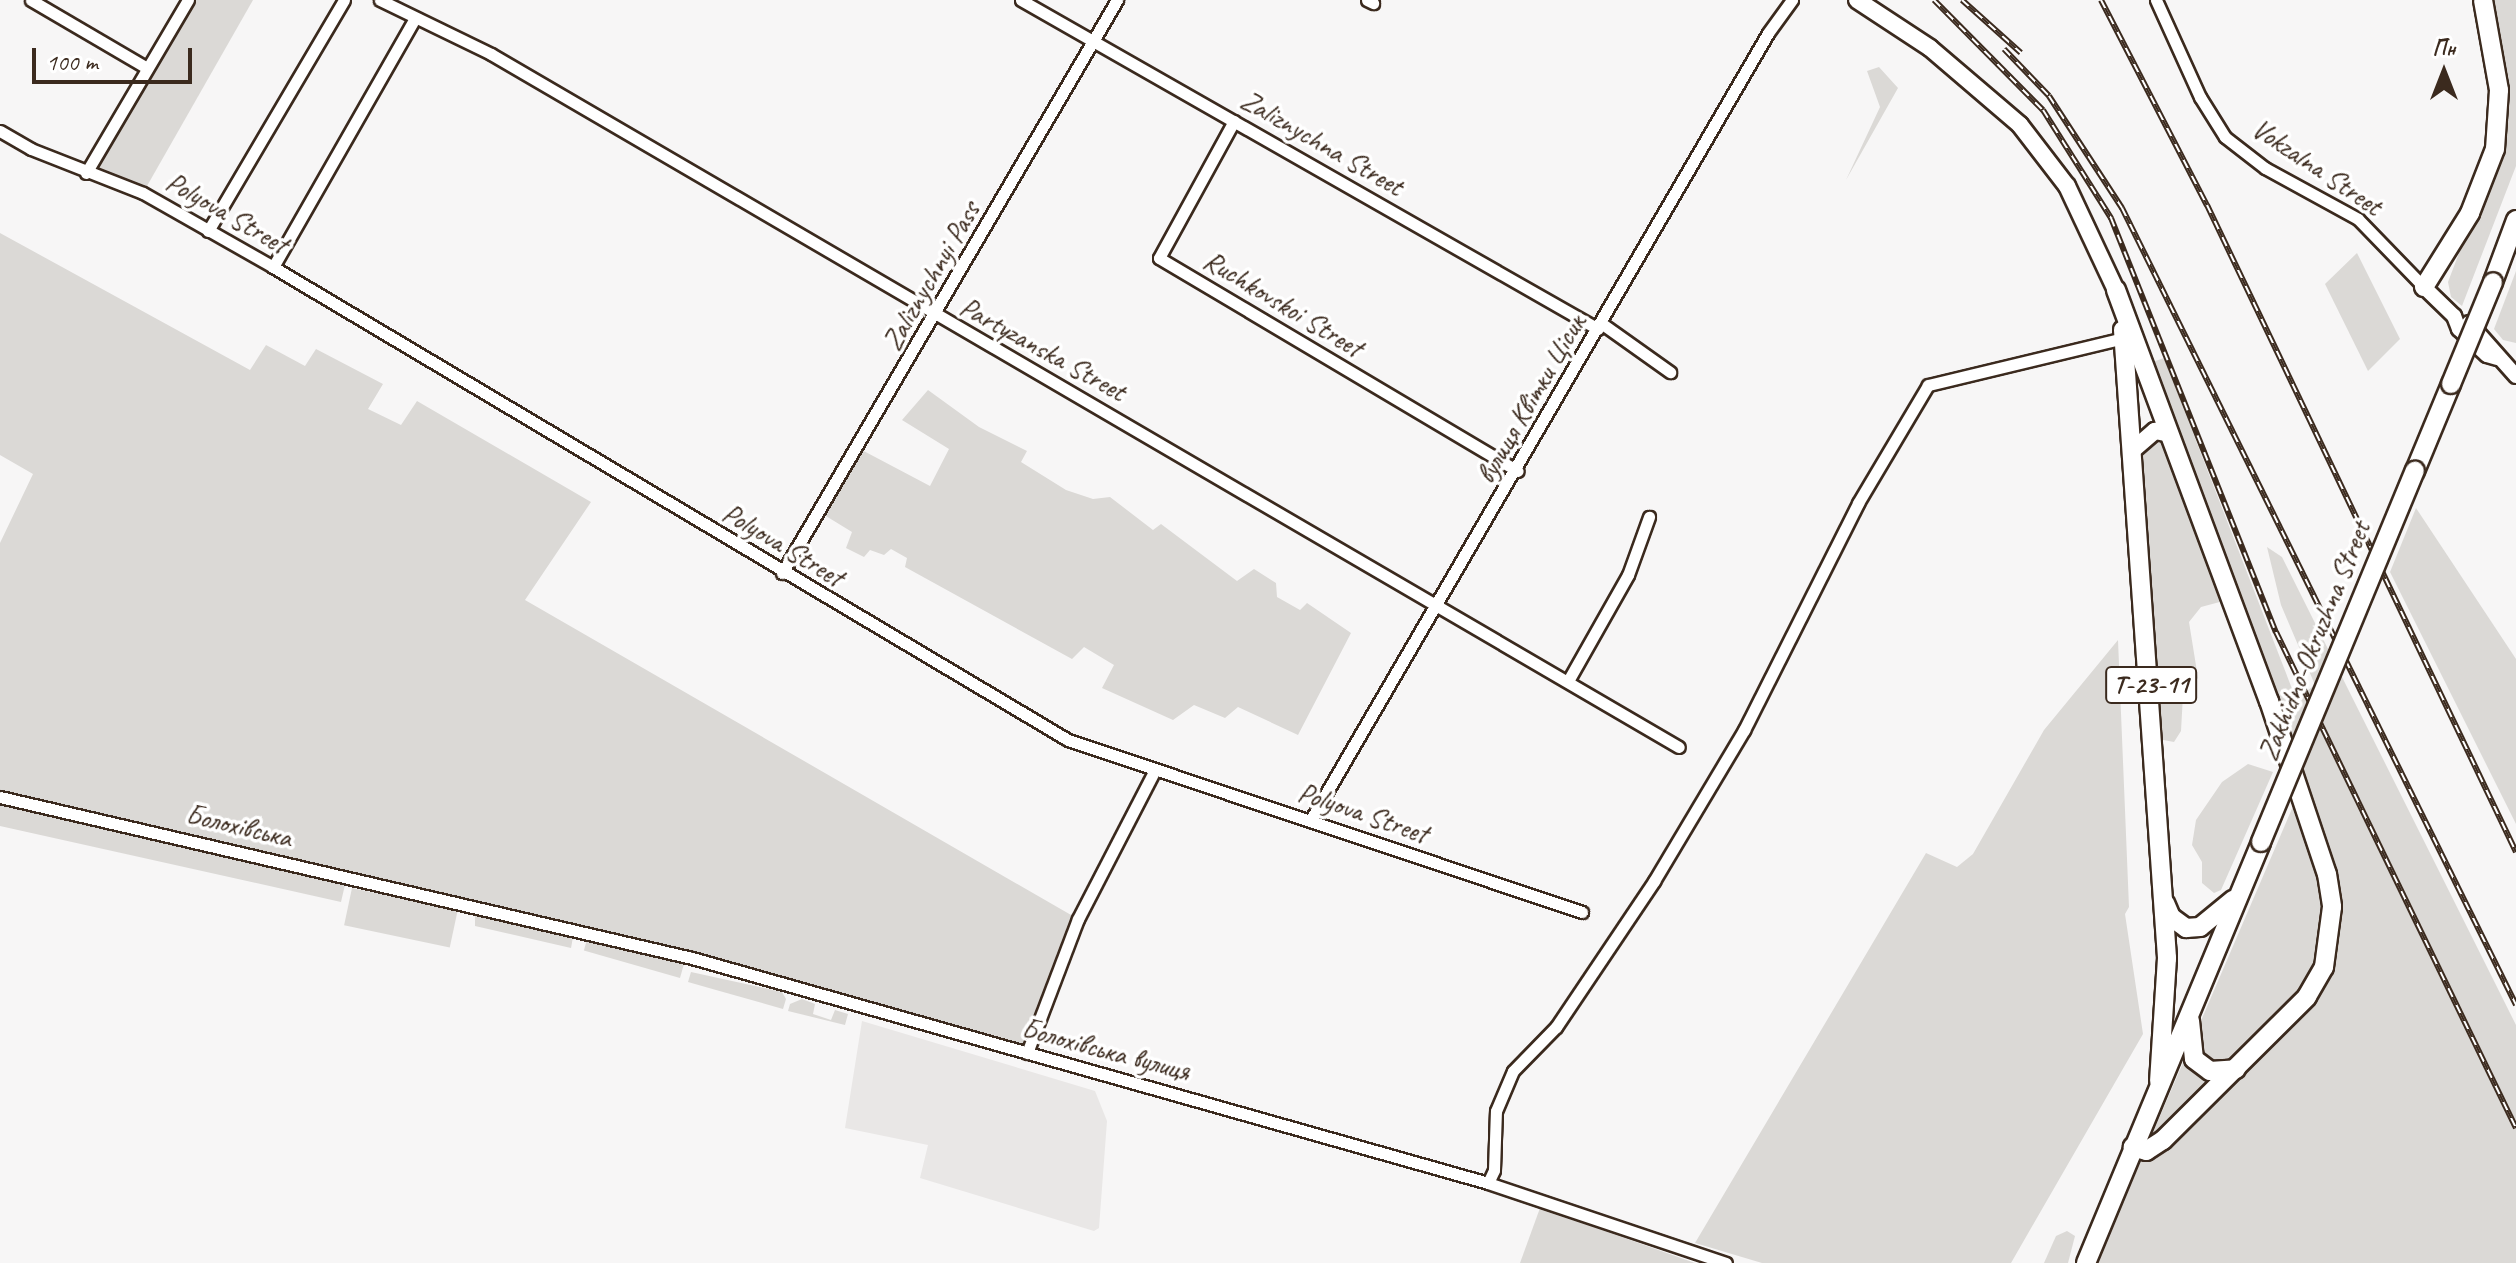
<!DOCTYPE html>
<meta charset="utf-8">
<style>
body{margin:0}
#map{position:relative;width:2516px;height:1263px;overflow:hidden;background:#f7f6f6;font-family:Caveat,sans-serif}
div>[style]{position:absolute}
.built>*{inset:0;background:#e9e7e6}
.green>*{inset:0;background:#dbd9d6;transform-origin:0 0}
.roads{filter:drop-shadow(2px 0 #3b2a1e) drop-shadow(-2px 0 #3b2a1e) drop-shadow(0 2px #3b2a1e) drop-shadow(0 -2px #3b2a1e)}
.minor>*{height:11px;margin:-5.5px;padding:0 5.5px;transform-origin:5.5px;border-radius:5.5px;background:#fff}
.tertiary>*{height:14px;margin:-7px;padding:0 7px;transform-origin:7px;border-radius:7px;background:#fff}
.secondary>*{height:16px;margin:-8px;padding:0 8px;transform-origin:8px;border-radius:8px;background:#fff}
.primary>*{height:18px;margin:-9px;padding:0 9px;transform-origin:9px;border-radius:9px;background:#fff}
.rail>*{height:6px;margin-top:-3px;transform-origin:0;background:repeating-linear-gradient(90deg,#fff 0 9px,#3b2a1e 0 18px);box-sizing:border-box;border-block:2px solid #3b2a1e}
.bridges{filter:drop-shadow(2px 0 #3b2a1e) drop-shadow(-2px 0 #3b2a1e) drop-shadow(0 2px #3b2a1e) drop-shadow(0 -2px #3b2a1e)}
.primary-bridge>*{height:18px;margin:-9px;padding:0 9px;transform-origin:9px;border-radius:9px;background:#fff}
span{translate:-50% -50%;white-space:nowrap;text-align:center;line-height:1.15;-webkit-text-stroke:7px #fff;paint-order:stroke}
.shield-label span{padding:2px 6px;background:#fff;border:2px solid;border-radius:6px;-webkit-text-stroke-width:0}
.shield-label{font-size:26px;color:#3b2a1e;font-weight:700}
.street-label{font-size:28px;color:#3b2a1e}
.north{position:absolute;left:2404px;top:32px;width:80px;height:80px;-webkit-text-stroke:6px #fff;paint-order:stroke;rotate:0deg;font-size:22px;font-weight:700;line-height:32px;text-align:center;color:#3b2a1e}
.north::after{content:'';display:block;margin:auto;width:28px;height:36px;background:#3b2a1e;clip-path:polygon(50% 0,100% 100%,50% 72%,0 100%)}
.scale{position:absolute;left:32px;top:48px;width:160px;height:36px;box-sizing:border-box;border:4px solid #3b2a1e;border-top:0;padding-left:10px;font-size:24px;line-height:28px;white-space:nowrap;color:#3b2a1e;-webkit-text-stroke:6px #fff;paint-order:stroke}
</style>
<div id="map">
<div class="built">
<i style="clip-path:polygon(862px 1021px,1095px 1091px,1107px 1121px,1099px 1228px,1094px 1231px,920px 1178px,928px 1145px,845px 1128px)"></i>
</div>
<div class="green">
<i style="clip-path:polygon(188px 0,253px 0,143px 193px,86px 173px)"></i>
<i style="clip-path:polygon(2491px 0,2516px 0,2516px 166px,2462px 306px,2451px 297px,2448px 282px,2504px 135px,2509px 79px)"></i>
<i style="clip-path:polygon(1879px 67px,1898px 88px,1846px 180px,1880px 107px,1867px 71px)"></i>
<i style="clip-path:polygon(0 233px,250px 370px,266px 345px,305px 366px,316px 349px,383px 384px,368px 409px,401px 425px,417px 401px,591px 502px,525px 600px,1078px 919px,1027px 1053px,347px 876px,341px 902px,0 826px,0 543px,33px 474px,0 455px)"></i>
<i style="clip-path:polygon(2357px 253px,2400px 339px,2368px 371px,2325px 284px)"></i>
<i style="clip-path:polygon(2516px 271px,2516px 343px,2503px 340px,2494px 329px)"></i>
<i style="clip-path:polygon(2164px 358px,2296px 699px,2315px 685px,2281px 605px,2267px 547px,2282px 557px,2516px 1025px,2516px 1263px,2097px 1263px,2300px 790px,2231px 599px,2201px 607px,2189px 622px,2198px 678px,2183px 695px,2181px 731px,2174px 742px,2158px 739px,2139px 469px,2141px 447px,2169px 434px,2144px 365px)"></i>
<i style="clip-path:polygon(928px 390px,979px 427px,1027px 451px,1021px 462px,1066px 490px,1093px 499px,1110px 497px,1153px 530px,1161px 524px,1237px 581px,1254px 569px,1276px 583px,1277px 597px,1300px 610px,1307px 603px,1351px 633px,1298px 735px,1238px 707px,1225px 718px,1194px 705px,1173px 720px,1102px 688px,1114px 665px,1084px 647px,1072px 659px,905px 567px,907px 558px,891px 549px,884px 555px,870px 550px,864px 557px,846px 548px,852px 532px,821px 513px,858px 448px,930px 486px,949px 449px,902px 420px)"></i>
<i style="clip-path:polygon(2416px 508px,2516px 659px,2516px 824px,2390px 572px)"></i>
<i style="clip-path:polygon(2118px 640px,2129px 907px,2125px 914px,2143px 1034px,2011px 1263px,1762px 1263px,1695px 1243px,1926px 853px,1957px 867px,1973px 854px,2044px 730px)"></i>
<i style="clip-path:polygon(2248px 764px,2273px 772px,2221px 890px,2214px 893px,2202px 883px,2202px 862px,2192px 845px,2196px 820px,2222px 782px)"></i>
<i style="left:352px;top:888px;width:108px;height:38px;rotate:12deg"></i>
<i style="clip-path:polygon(475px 911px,573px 937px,571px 948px,475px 926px)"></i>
<i style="left:588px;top:936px;width:100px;height:15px;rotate:16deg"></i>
<i style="clip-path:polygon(691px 972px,782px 992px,786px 999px,783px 1009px,716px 990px,688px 982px)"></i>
<i style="clip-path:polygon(802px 999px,815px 1004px,813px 1014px,831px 1020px,835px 1010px,848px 1014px,845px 1025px,788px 1011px,790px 1004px)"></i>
<i style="clip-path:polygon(1540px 1208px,1695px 1263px,1520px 1263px)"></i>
<i style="clip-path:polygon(2067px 1231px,2075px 1236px,2068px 1263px,2044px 1263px,2056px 1236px)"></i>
</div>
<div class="roads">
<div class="minor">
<i style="left:31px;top:0;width:134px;rotate:30.4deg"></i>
<i style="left:380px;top:0;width:123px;rotate:25.9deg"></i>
<i style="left:491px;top:54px;width:1375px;rotate:30.26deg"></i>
<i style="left:1021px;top:0;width:664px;rotate:29.69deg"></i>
<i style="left:1367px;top:0;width:7px;rotate:27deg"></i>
<i style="left:2156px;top:0;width:107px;rotate:65.6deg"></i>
<i style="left:2200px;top:97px;width:47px;rotate:58deg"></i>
<i style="left:2225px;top:137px;width:51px;rotate:37.8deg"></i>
<i style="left:2265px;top:168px;width:106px;rotate:28.7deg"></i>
<i style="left:2358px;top:219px;width:95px;rotate:45.9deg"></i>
<i style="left:1234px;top:121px;width:156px;rotate:118.7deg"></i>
<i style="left:1159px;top:258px;width:417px;rotate:30.7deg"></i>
<i style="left:0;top:131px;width:36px;rotate:30deg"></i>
<i style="left:31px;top:149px;width:120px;rotate:21.4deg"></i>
<i style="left:143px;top:193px;width:150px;rotate:29.6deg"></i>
<i style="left:273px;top:267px;width:925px;rotate:30.75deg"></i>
<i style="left:1068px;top:740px;width:542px;rotate:18.5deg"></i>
<i style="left:86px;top:173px;width:201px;rotate:-59.5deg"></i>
<i style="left:208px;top:231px;width:268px;rotate:-59.5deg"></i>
<i style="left:273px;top:267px;width:287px;rotate:-60.3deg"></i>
<i style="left:1601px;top:323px;width:85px;rotate:35.4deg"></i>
<i style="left:782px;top:573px;width:664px;rotate:-59.69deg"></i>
<i style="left:1568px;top:681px;width:122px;rotate:-60.5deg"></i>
<i style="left:1628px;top:575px;width:62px;rotate:-70.1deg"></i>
<i style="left:0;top:797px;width:710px;rotate:13.1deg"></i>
<i style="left:692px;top:958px;width:827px;rotate:15.78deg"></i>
<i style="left:1488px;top:1183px;width:251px;rotate:18.6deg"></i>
<i style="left:1310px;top:821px;width:911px;rotate:-59.83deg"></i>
<i style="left:1768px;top:33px;width:41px;rotate:-54deg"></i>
<i style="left:1027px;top:1053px;width:143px;rotate:-69.2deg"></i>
<i style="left:1078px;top:919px;width:165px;rotate:-62.7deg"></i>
<i style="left:1488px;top:1183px;width:14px;rotate:-65deg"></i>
<i style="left:1494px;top:1170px;width:59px;rotate:-88.1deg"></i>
<i style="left:1496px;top:1111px;width:43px;rotate:-67deg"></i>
<i style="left:1513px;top:1071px;width:62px;rotate:-45.7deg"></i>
<i style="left:1556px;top:1027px;width:176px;rotate:-56.1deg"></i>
<i style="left:1654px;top:881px;width:176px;rotate:-59.2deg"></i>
<i style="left:1744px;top:730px;width:254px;rotate:-63.3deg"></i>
<i style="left:1858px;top:503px;width:137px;rotate:-59.3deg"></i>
<i style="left:1928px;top:385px;width:206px;rotate:-13.5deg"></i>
</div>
<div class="tertiary">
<i style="left:2424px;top:287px;width:42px;rotate:44deg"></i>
<i style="left:2454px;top:316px;width:14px;rotate:69deg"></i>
<i style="left:2459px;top:329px;width:38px;rotate:43deg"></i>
<i style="left:2487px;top:355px;width:10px;rotate:17deg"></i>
<i style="left:2469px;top:323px;width:71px;rotate:48.4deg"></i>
</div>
<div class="secondary">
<i style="left:1857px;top:0;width:87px;rotate:33.3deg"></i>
<i style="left:1930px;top:48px;width:118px;rotate:40.5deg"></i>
<i style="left:2020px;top:125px;width:77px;rotate:52.4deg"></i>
<i style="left:2067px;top:186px;width:115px;rotate:64.8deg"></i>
<i style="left:2134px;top:449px;width:28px;rotate:-41deg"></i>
<i style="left:2155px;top:431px;width:15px;rotate:11deg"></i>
</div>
<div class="primary">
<i style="left:2493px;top:282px;width:66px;rotate:-69.6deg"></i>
<i style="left:2424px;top:287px;width:87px;rotate:-58.1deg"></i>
<i style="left:2470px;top:213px;width:69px;rotate:-68.7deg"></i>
<i style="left:2495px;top:149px;width:59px;rotate:-86.1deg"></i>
<i style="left:2499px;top:90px;width:91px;rotate:-100.1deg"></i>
<i style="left:2116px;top:290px;width:439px;rotate:69.6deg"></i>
<i style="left:2269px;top:701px;width:182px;rotate:71.5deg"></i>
<i style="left:2327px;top:874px;width:33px;rotate:81deg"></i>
<i style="left:2332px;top:907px;width:61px;rotate:97.6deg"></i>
<i style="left:2324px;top:967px;width:34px;rotate:120deg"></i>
<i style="left:2307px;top:997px;width:203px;rotate:135.2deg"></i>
<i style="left:2163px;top:1140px;width:20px;rotate:147deg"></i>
<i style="left:2146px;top:1151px;width:14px;rotate:-163deg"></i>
<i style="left:2123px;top:330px;width:630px;rotate:85.99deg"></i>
<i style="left:2167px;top:958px;width:123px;rotate:93.7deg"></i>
<i style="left:2415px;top:471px;width:94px;rotate:-67.5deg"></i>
<i style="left:2165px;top:903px;width:15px;rotate:67deg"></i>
<i style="left:2171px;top:917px;width:19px;rotate:36deg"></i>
<i style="left:2186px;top:928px;width:14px;rotate:-4deg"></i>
<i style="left:2200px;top:927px;width:43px;rotate:-39.3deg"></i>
<i style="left:2190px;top:1021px;width:38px;rotate:84deg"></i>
<i style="left:2194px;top:1059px;width:20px;rotate:37deg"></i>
<i style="left:2210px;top:1071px;width:26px;rotate:-4deg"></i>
<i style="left:2086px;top:1263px;width:456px;rotate:-67.4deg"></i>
</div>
</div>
<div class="rail">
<i style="left:1934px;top:0;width:155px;rotate:45.3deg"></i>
<i style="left:2043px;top:110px;width:128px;rotate:57.8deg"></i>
<i style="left:2111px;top:218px;width:446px;rotate:68.3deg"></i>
<i style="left:2276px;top:632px;width:551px;rotate:64.18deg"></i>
<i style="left:1962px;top:0;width:79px;rotate:41.9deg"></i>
<i style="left:2101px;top:0;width:231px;rotate:62.7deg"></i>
<i style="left:2207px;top:205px;width:717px;rotate:64.47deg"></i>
<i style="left:2004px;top:49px;width:65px;rotate:46.2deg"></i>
<i style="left:2049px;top:96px;width:134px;rotate:56.9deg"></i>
<i style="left:2122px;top:208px;width:889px;rotate:63.69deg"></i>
</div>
<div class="bridges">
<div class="primary-bridge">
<i style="left:2451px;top:384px;width:110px;rotate:-67.6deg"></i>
<i style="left:2261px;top:842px;width:402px;rotate:-67.5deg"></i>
</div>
</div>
<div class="shield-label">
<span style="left:2151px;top:685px">Т-23-11</span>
</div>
<div class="street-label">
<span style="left:1322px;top:143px;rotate:30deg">Zaliznychna Street</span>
<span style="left:2317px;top:167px;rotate:34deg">Vokzalna Street</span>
<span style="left:227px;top:213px;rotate:30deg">Polyova Street</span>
<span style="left:931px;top:276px;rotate:-60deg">Zaliznychnyi Pass</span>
<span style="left:1283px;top:304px;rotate:31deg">Ruchkovskoi Street</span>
<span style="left:1043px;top:349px;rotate:29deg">Partyzanska Street</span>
<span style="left:1531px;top:399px;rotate:-60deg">вулиця Квітки Цісик</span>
<span style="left:783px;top:545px;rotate:31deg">Polyova Street</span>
<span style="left:2314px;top:641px;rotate:-68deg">Zakhidno-Okruzhna Street</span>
<span style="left:1363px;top:813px;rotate:19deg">Polyova Street</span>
<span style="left:239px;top:826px;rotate:13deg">Болохівська</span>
<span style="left:1106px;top:1050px;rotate:15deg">Болохівська вулиця</span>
</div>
<div class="north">Пн</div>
<div class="scale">100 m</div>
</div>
